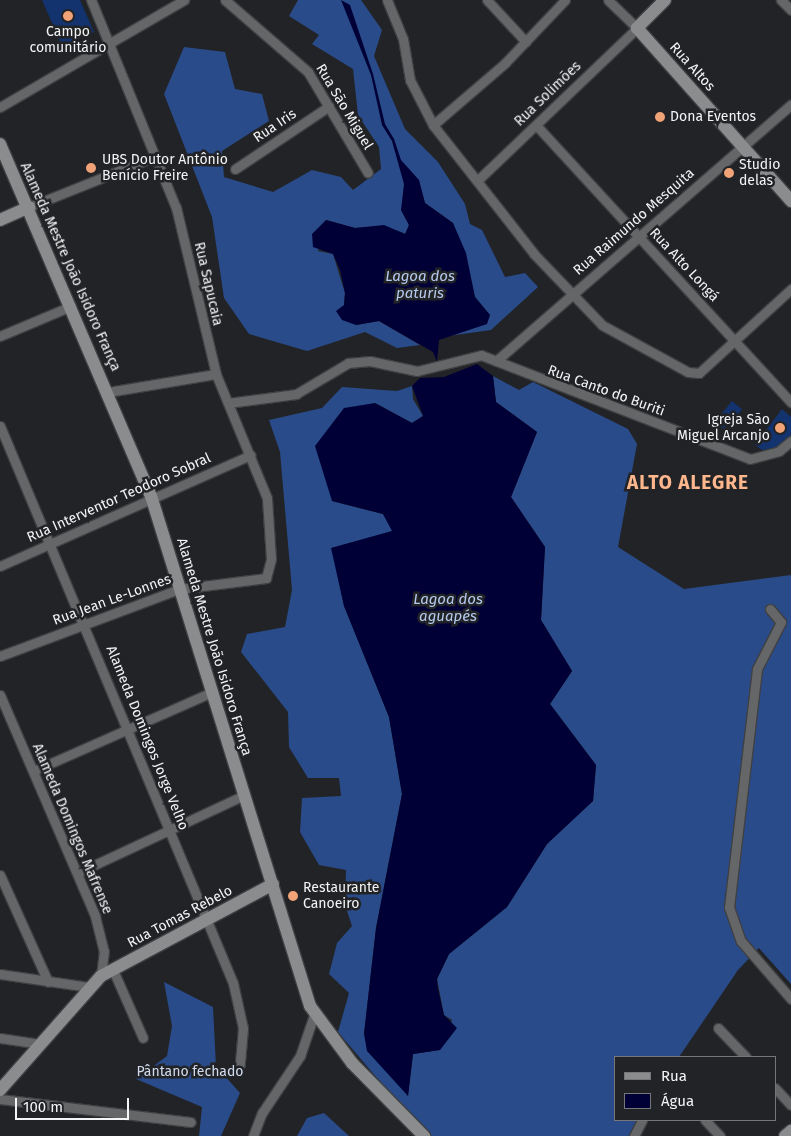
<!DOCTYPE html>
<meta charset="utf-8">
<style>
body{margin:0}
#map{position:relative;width:791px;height:1136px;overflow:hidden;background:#222326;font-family:"Fira Sans",sans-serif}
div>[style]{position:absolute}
.green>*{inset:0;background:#12336e;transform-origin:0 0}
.forest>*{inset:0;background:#294b89}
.water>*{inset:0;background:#000037}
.roads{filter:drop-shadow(1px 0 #3f4043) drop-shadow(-1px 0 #3f4043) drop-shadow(0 1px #3f4043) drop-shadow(0 -1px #3f4043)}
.street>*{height:9px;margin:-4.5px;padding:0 4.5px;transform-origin:4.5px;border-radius:4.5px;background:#656667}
.secondary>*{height:12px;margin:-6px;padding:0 6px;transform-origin:6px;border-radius:6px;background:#8b8c8e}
.dots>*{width:14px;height:14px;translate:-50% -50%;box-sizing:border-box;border:2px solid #222326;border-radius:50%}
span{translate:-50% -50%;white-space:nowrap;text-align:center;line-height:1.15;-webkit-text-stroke:5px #222326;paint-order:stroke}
.poi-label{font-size:14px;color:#f3f4f5}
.left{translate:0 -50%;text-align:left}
.right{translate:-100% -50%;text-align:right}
.street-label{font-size:14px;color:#f3f4f5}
.park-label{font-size:14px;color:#d1dcef}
.water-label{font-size:15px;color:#b5caef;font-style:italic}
.district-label{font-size:19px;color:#feb78d;font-weight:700;letter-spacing:1px}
.legend{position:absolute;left:614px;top:1056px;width:162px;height:65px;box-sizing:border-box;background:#222326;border:1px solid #767779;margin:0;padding:6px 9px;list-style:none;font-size:15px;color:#f3f4f5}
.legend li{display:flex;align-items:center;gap:10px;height:25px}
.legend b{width:25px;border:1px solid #767779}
.scale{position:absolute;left:15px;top:1098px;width:114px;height:22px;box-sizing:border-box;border:2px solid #f3f4f5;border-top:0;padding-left:6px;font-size:15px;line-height:18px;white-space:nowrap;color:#f3f4f5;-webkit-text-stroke:4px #222326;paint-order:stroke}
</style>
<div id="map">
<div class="green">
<i style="clip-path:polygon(42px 0,80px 0,94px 32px,62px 46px)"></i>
<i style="left:732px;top:401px;width:13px;height:27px;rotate:39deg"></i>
<i style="clip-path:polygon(782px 409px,791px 417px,791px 437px,777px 448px,762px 450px,755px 445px)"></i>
</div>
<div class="forest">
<i style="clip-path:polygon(298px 0,361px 0,382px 30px,374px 56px,405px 129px,438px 162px,465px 204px,470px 224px,482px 230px,505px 277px,525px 273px,538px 287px,491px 330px,448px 336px,490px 315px,475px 297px,453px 223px,425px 203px,419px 181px,401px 210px,409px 225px,406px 234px,384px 226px,355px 228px,326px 220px,318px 251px,333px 254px,345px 293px,344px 305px,356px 325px,379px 321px,420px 345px,397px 348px,365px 332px,307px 351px,249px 334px,224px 298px,212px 217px,164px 94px,184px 47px,225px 52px,235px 89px,262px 94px,269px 121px,222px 151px,224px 177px,273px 192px,312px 170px,341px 177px,353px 190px,381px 169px,379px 147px,358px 115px,353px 69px,312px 44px,319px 35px,289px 16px)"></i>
<i style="clip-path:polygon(493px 376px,519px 390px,533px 382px,628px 429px,637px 444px,618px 547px,684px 589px,791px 575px,791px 984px,759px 948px,738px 970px,679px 1057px,615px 1057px,615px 1120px,642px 1120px,633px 1136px,426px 1136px,338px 1032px,349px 993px,329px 974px,337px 943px,352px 926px,345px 905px,346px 870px,319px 865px,300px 832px,302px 798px,341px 796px,339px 778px,308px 778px,289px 747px,288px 712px,241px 652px,247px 634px,285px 627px,292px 590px,280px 452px,269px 420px,322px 408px,342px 387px,397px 391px,412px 386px,413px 399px,423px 416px,412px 423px,375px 403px,332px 501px,383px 514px,393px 531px,332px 548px,344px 606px,389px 717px,402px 794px,376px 928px,364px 1034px,408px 1096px,413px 1054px,440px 1050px,452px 1020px,444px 1015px,437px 979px,449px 954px,507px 907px,547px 844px,593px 801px,596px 765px,550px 704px,572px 671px,541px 620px,545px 547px,511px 497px,537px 432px,496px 402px)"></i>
<i style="clip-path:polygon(164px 982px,213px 1007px,216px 1066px,240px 1093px,221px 1136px,199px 1136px,202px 1107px,136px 1079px,167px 1056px,172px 1026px)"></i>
<i style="clip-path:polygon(324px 1113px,349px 1136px,297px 1136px,307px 1118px)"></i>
</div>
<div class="water">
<i style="clip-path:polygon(341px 0,350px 5px,373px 74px,385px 124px,394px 139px,401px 160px,419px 180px,425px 203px,453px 223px,466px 253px,475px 297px,490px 315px,487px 324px,439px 340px,437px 362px,433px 352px,379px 321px,356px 325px,342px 320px,336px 311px,344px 305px,345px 293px,340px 270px,333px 254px,313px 247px,312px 234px,326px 220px,355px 228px,384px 225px,405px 234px,409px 225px,401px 210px,404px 184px,392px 141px,382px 125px,371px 75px)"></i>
<i style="clip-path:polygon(477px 364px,493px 376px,496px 402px,537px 432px,511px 497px,545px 547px,541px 620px,572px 671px,550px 704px,596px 765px,593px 801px,547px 844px,507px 907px,449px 954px,437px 979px,438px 989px,444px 1015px,457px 1028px,440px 1050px,413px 1054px,408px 1096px,367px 1051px,364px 1034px,376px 928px,402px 794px,389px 717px,344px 606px,331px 548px,392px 531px,383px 514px,332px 501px,315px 446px,344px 408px,375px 403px,412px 423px,423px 416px,412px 386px,420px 378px,444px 377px)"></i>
</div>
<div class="roads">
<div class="street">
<i style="left:225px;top:0;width:110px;rotate:40.9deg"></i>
<i style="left:308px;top:72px;width:117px;rotate:59.3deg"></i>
<i style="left:387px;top:0;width:42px;rotate:67.7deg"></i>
<i style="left:403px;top:39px;width:42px;rotate:80.3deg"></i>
<i style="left:410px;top:80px;width:51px;rotate:62.9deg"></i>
<i style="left:433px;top:125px;width:164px;rotate:51.9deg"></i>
<i style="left:534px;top:254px;width:98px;rotate:46.2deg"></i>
<i style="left:602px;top:325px;width:98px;rotate:28.7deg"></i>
<i style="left:688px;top:372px;width:11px;rotate:5deg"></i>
<i style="left:699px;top:373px;width:125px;rotate:-42.4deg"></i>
<i style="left:487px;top:0;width:57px;rotate:47.1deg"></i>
<i style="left:781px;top:0;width:14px;rotate:45deg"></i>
<i style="left:0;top:107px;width:213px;rotate:-30.2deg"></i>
<i style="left:433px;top:125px;width:95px;rotate:-40.7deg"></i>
<i style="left:505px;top:63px;width:87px;rotate:-46.4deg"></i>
<i style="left:536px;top:125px;width:377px;rotate:47.4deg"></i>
<i style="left:235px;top:169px;width:113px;rotate:-33.8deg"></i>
<i style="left:479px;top:179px;width:219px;rotate:-43.7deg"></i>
<i style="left:637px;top:28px;width:40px;rotate:-136deg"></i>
<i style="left:29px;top:207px;width:137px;rotate:-21.9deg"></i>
<i style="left:0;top:336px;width:77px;rotate:-22.9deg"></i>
<i style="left:496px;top:361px;width:391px;rotate:-41deg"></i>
<i style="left:108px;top:392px;width:109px;rotate:-9.5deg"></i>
<i style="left:228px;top:403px;width:69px;rotate:-7.5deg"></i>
<i style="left:296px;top:394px;width:61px;rotate:-30.8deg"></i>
<i style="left:348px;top:363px;width:22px;rotate:-5deg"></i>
<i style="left:370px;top:361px;width:48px;rotate:12deg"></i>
<i style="left:417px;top:371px;width:66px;rotate:-14deg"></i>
<i style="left:481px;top:355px;width:288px;rotate:21.1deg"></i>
<i style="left:750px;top:459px;width:30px;rotate:-15deg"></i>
<i style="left:779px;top:451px;width:16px;rotate:-40deg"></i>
<i style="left:0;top:426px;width:604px;rotate:67.3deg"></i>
<i style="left:233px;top:983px;width:46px;rotate:77.5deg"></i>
<i style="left:243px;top:1028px;width:37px;rotate:95deg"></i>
<i style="left:0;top:566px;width:274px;rotate:-23.9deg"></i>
<i style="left:770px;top:609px;width:17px;rotate:50deg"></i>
<i style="left:781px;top:622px;width:53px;rotate:117.1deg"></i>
<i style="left:757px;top:669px;width:240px;rotate:96.7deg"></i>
<i style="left:729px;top:907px;width:36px;rotate:71deg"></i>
<i style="left:741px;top:941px;width:77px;rotate:49.2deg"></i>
<i style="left:0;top:656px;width:191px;rotate:-20.5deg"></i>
<i style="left:179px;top:589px;width:88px;rotate:-7.2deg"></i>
<i style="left:266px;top:578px;width:20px;rotate:-75deg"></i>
<i style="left:271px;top:559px;width:61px;rotate:-93.8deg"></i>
<i style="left:267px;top:498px;width:134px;rotate:-112.4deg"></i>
<i style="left:216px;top:374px;width:171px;rotate:-103.5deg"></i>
<i style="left:176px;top:208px;width:225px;rotate:-112.2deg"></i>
<i style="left:0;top:695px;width:241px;rotate:66.7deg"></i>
<i style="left:95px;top:916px;width:36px;rotate:76deg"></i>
<i style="left:104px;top:951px;width:25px;rotate:97deg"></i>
<i style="left:33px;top:771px;width:196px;rotate:-23.8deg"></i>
<i style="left:77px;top:873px;width:184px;rotate:-25deg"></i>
<i style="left:0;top:875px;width:117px;rotate:65.8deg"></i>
<i style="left:113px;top:970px;width:74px;rotate:66.2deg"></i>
<i style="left:0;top:974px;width:90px;rotate:8.3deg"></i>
<i style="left:718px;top:1028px;width:40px;rotate:46deg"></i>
<i style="left:0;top:1038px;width:40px;rotate:8.5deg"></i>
<i style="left:775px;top:1088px;width:23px;rotate:47deg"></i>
<i style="left:0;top:1099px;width:192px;rotate:6.9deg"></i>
<i style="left:705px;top:1120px;width:22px;rotate:47deg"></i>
<i style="left:253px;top:1136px;width:25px;rotate:-69deg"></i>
<i style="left:262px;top:1113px;width:69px;rotate:-56.3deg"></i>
<i style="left:300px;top:1056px;width:43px;rotate:-71.1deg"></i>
<i style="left:634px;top:1136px;width:18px;rotate:-63deg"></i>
</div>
<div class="secondary">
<i style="left:665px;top:0;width:40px;rotate:135deg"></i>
<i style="left:637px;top:28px;width:232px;rotate:48.3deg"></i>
<i style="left:0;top:144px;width:383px;rotate:66.8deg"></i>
<i style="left:151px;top:496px;width:534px;rotate:72.68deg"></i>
<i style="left:310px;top:1006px;width:71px;rotate:53.6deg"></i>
<i style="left:352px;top:1063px;width:103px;rotate:45.4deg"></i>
<i style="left:0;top:220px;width:32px;rotate:-24deg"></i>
<i style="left:0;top:1090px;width:152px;rotate:-48.5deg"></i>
<i style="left:101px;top:976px;width:195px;rotate:-28.1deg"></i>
<i style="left:785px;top:1136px;width:8px;rotate:-40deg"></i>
</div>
</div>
<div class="dots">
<i style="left:68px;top:16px;background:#efa376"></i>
<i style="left:660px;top:117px;background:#efa376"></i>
<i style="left:91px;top:168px;background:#efa376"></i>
<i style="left:729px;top:173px;background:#efa376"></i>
<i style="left:780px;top:428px;background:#efa376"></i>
<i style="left:293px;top:896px;background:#efa376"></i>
</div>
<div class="poi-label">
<span style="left:68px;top:40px">Campo<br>comunitário</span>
<span class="left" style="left:670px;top:117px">Dona Eventos</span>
<span class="left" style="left:102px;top:168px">UBS Doutor Antônio<br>Benício Freire</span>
<span class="left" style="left:739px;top:173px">Studio<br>delas</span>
<span class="right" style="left:770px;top:428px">Igreja São<br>Miguel Arcanjo</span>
<span class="left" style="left:303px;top:896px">Restaurante<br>Canoeiro</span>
</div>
<div class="street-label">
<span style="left:692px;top:67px;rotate:48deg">Rua Altos</span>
<span style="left:548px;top:94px;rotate:-44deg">Rua Solimões</span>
<span style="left:344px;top:107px;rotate:59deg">Rua São Miguel</span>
<span style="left:275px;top:126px;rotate:-34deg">Rua Iris</span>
<span style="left:634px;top:222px;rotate:-41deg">Rua Raimundo Mesquita</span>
<span style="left:684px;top:265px;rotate:47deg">Rua Alto Longá</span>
<span style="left:70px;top:267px;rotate:66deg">Alameda Mestre João Isidoro França</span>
<span style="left:208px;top:284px;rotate:77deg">Rua Sapucaia</span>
<span style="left:606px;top:391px;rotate:20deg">Rua Canto do Buriti</span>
<span style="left:119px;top:498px;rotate:-24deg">Rua Interventor Teodoro Sobral</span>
<span style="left:112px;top:600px;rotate:-20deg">Rua Jean Le-Lonnes</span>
<span style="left:214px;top:647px;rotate:73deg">Alameda Mestre João Isidoro França</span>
<span style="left:147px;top:738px;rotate:68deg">Alameda Domingos Jorge Velho</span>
<span style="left:72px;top:829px;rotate:67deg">Alameda Domingos Mafrense</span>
<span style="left:180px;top:917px;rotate:-28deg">Rua Tomas Rebelo</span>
</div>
<div class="park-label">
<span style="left:190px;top:1072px">Pântano fechado</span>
</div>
<div class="water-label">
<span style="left:420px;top:285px">Lagoa dos<br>paturis</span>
<span style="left:448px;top:608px">Lagoa dos<br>aguapés</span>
</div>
<div class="district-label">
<span style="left:688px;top:483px">ALTO ALEGRE</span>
</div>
<ul class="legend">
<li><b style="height:6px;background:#8b8c8e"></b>Rua</li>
<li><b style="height:14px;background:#000037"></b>Água</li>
</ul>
<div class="scale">100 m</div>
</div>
